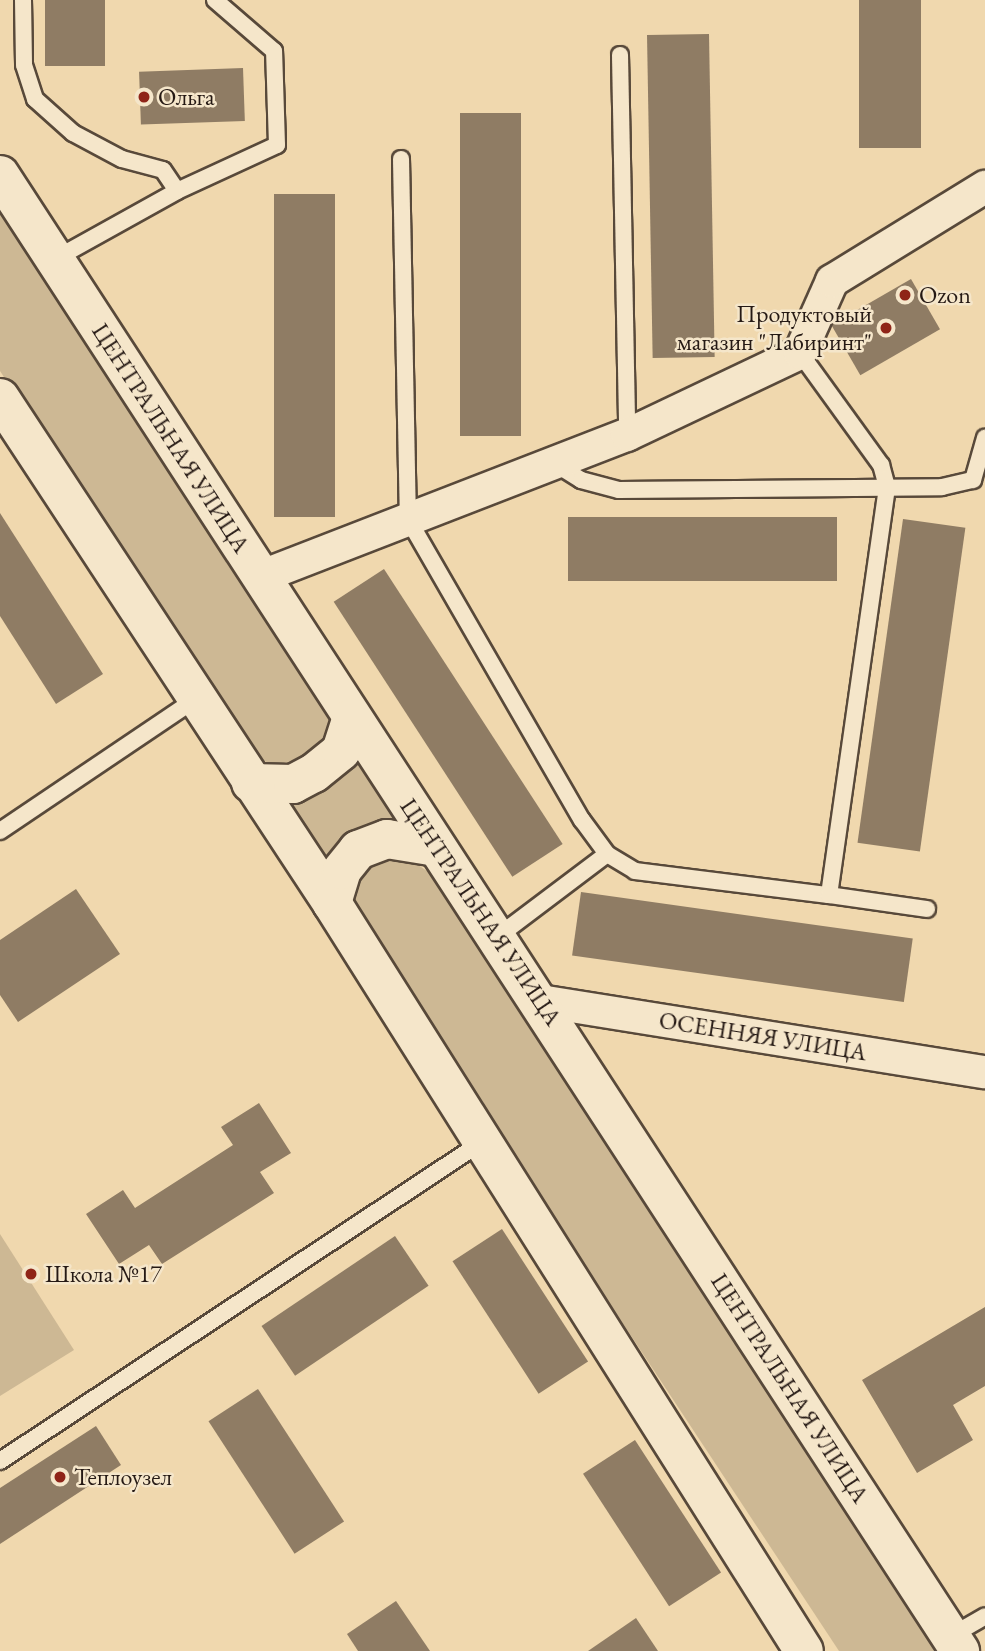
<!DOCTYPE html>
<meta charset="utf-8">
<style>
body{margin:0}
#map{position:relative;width:985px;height:1651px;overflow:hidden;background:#f0d8ae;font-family:"EB Garamond",serif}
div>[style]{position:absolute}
.green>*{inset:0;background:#cdb894;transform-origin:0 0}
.building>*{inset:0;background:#8f7c64;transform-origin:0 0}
.roads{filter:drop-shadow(2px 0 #58493a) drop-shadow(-2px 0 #58493a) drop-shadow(0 2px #58493a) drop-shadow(0 -2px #58493a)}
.lane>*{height:16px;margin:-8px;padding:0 8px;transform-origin:8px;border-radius:8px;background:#f5e6ca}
.street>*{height:32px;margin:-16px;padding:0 16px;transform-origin:16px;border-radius:16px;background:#f5e6ca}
.secondary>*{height:38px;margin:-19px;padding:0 19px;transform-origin:19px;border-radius:19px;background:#f5e6ca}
.dots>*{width:19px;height:19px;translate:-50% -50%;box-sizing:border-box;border:4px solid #f5e6ca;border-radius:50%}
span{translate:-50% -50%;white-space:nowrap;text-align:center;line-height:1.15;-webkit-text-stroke:5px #f5e6ca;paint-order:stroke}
.poi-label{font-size:24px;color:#251914}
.left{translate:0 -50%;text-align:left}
.right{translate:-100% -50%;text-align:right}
.street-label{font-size:24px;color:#251914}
</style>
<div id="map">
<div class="green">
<i style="clip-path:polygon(0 206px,328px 704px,329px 730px,308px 755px,275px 766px,248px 753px,0 371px)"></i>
<i style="left:355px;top:746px;width:94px;height:93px;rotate:60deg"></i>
<i style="clip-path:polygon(403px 854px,431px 874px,935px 1651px,839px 1651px,352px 913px,355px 891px,373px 861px)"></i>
<i style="clip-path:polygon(0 1234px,74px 1350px,0 1396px)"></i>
</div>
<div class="building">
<i style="left:45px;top:0;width:60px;height:66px"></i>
<i style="left:859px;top:0;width:62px;height:148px"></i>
<i style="left:709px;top:34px;width:323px;height:62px;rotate:89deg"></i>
<i style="left:243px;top:68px;width:53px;height:104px;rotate:88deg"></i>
<i style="left:460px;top:113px;width:61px;height:323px"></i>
<i style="left:274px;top:194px;width:61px;height:323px"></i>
<i style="left:911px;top:279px;width:58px;height:92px;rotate:60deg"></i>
<i style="clip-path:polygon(0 513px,103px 674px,56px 704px,0 616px)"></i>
<i style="left:568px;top:517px;width:269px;height:64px"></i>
<i style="left:903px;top:519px;width:63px;height:327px;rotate:8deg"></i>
<i style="left:384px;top:569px;width:328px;height:60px;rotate:57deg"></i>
<i style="clip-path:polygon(76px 889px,120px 954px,18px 1022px,0 995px,0 940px)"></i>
<i style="left:581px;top:892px;width:335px;height:64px;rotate:8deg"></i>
<i style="clip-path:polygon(259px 1103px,291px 1153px,260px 1172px,274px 1193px,162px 1264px,149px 1245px,119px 1264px,86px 1214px,123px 1190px,135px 1208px,233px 1145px,221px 1127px)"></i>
<i style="left:502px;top:1229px;width:158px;height:59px;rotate:57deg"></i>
<i style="left:395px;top:1236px;width:60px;height:161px;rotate:56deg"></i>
<i style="clip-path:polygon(985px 1307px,985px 1386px,953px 1405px,973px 1440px,917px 1473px,862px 1380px)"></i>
<i style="left:258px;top:1389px;width:158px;height:59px;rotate:57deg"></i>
<i style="clip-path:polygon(96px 1426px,121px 1465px,0 1544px,0 1488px)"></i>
<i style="left:635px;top:1440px;width:158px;height:62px;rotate:57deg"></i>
<i style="clip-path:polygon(396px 1601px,430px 1651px,358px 1651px,347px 1634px)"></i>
<i style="clip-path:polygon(636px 1618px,658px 1651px,588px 1651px)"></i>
</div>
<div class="roads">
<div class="lane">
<i style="left:23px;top:0;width:65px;rotate:89.1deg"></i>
<i style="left:24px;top:65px;width:36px;rotate:72deg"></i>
<i style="left:35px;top:99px;width:51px;rotate:41.8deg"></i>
<i style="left:73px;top:133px;width:55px;rotate:28deg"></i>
<i style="left:122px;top:159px;width:42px;rotate:15deg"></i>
<i style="left:163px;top:170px;width:25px;rotate:56deg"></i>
<i style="left:620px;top:55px;width:380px;rotate:88.9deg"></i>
<i style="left:401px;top:159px;width:360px;rotate:88.9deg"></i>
<i style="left:408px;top:519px;width:348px;rotate:60deg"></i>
<i style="left:582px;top:820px;width:42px;rotate:53.7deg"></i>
<i style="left:607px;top:854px;width:33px;rotate:31deg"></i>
<i style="left:635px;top:871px;width:195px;rotate:7.1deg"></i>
<i style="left:829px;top:895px;width:412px;rotate:-81.9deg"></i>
<i style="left:887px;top:487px;width:23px;rotate:-105deg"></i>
<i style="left:881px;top:465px;width:138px;rotate:-125.9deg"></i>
<i style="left:55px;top:259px;width:140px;rotate:-29.1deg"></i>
<i style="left:177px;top:191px;width:110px;rotate:-24.7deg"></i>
<i style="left:277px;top:145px;width:94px;rotate:-91.8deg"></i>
<i style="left:274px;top:51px;width:78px;rotate:-139.2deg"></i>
<i style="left:554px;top:463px;width:32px;rotate:32deg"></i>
<i style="left:581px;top:480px;width:39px;rotate:15deg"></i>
<i style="left:619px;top:490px;width:323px;rotate:-0.5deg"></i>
<i style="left:942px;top:487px;width:32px;rotate:-13deg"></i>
<i style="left:973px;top:480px;width:44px;rotate:-74.1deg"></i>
<i style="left:0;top:831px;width:236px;rotate:-34deg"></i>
<i style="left:829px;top:895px;width:99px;rotate:8.1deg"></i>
<i style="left:497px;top:937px;width:138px;rotate:-37deg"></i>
<i style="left:0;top:1461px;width:578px;rotate:-33.5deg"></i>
<i style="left:951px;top:1636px;width:39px;rotate:-30deg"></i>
</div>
<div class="street">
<i style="left:260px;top:577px;width:394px;rotate:-21.2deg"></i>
<i style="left:627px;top:435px;width:191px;rotate:-25.4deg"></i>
<i style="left:800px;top:353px;width:79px;rotate:-66deg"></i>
<i style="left:832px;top:281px;width:180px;rotate:-31.6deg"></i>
<i style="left:540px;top:1001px;width:451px;rotate:9.1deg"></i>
</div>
<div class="secondary">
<i style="left:0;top:175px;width:1761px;rotate:56.96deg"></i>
<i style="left:0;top:398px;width:604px;rotate:56.68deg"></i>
<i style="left:332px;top:903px;width:884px;rotate:57.75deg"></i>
<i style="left:251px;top:783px;width:42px;rotate:1.4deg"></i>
<i style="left:293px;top:784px;width:24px;rotate:-28deg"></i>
<i style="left:314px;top:773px;width:35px;rotate:-39deg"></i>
<i style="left:341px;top:751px;width:35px;rotate:-72deg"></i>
<i style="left:332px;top:903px;width:34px;rotate:-73deg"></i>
<i style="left:342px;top:870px;width:26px;rotate:-51deg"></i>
<i style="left:358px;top:850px;width:31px;rotate:-21deg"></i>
<i style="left:387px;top:839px;width:50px;rotate:9.3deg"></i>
</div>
</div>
<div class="dots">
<i style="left:144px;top:97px;background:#8f2418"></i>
<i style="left:905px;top:295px;background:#8f2418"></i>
<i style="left:886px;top:328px;background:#8f2418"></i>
<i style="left:31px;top:1274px;background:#8f2418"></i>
<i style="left:60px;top:1477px;background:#8f2418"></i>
</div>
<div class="poi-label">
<span class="left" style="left:158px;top:97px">Ольга</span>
<span class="left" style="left:919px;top:295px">Ozon</span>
<span class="right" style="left:872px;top:328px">Продуктовый<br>магазин "Лабиринт"</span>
<span class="left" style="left:45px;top:1274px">Школа №17</span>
<span class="left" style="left:74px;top:1477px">Теплоузел</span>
</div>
<div class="street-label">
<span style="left:171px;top:438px;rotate:57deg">ЦЕНТРАЛЬНАЯ УЛИЦА</span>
<span style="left:481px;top:912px;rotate:56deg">ЦЕНТРАЛЬНАЯ УЛИЦА</span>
<span style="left:763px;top:1036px;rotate:9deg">ОСЕННЯЯ УЛИЦА</span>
<span style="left:790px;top:1388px;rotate:57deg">ЦЕНТРАЛЬНАЯ УЛИЦА</span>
</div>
</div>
